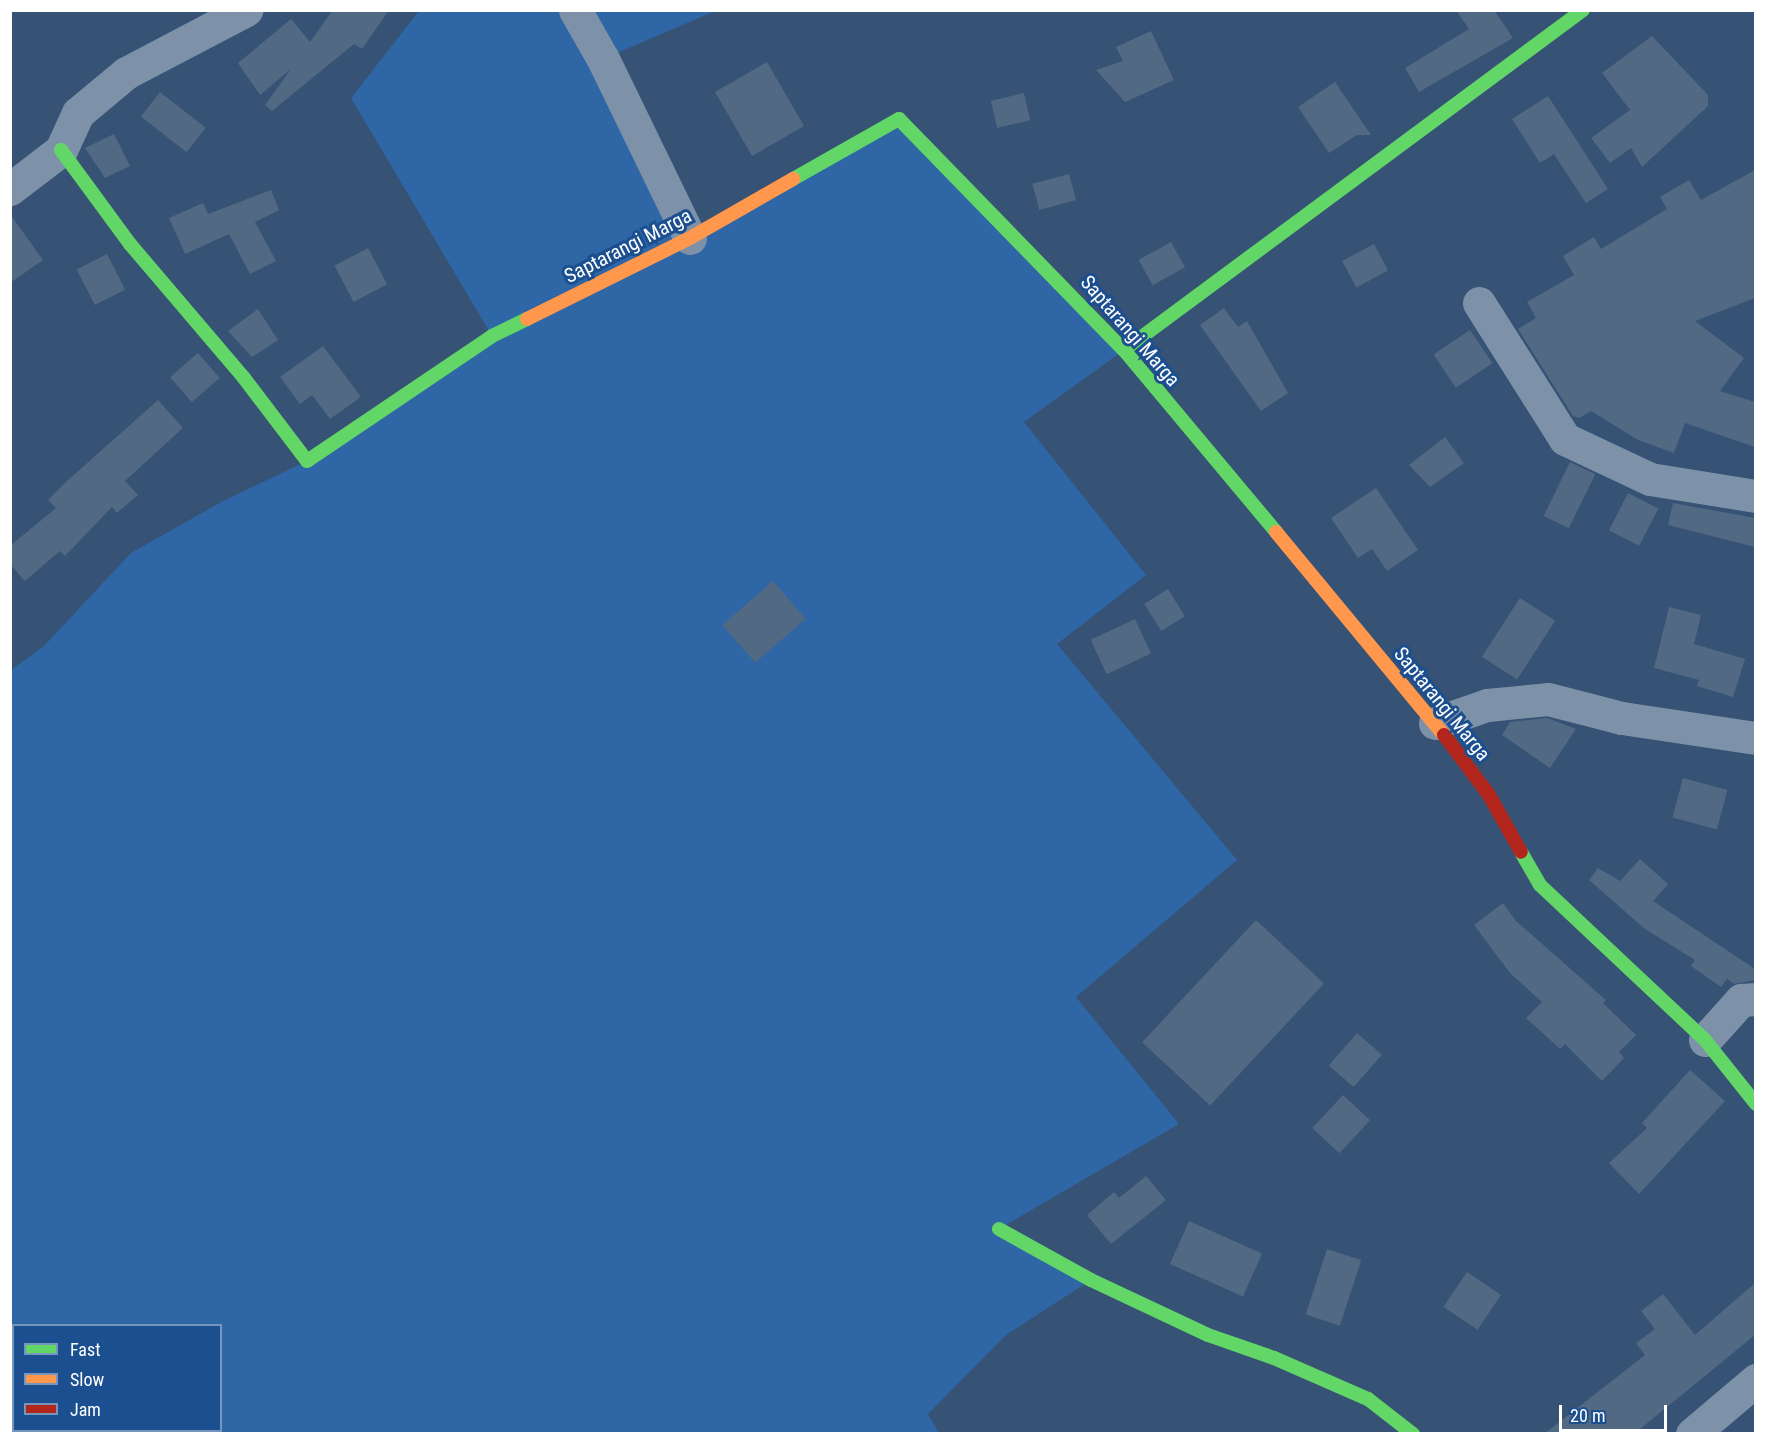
<!DOCTYPE html>
<style>
body{margin:0}
#map{position:relative;width:1766px;height:1444px;overflow:hidden;background:#365274;font-family:"Roboto Condensed",sans-serif}
div>[style]{position:absolute}
.green>*{inset:0;background:#2f66a5}
.building>*{inset:0;background:#526984;transform-origin:0 0}
.street>*{height:33px;margin:-16.5px;padding:0 16.5px;transform-origin:16.5px;border-radius:16.5px;background:#7d92a8}
.fast>*{height:14px;margin:-7px;padding:0 7px;transform-origin:7px;border-radius:7px;background:#63d668}
.slow>*{height:14px;margin:-7px;padding:0 7px;transform-origin:7px;border-radius:7px;background:#ff974d}
.jam>*{height:14px;margin:-7px;padding:0 7px;transform-origin:7px;border-radius:7px;background:#b3261e}
span{translate:-50% -50%;white-space:nowrap;text-align:center;line-height:1.15;-webkit-text-stroke:6px #1b4f8f;paint-order:stroke}
.street-label{font-size:20px;color:#fff}
.frame{position:absolute;inset:0;border:12px solid #fff;pointer-events:none}
.legend{position:absolute;left:12px;top:1324px;width:210px;height:108px;box-sizing:border-box;background:#1b4f8f;border:2px solid #7695bc;margin:0;padding:8px 10px;list-style:none;font-size:18px;color:#fff}
.legend li{display:flex;align-items:center;gap:12px;height:30px}
.legend b{width:30px;border:2px solid #7695bc}
.scale{position:absolute;left:1559px;top:1405px;width:108px;height:27px;box-sizing:border-box;border:3px solid #fff;border-top:0;padding-left:8px;font-size:18px;line-height:21px;white-space:nowrap;color:#fff;-webkit-text-stroke:4px #1b4f8f;paint-order:stroke}
</style>
<div id="map">
<div class="green">
<i style="clip-path:polygon(evenodd,419px 11px,715px 11px,603px 59px,690px 238px,899px 119px,1124px 350px,1024px 422px,1146px 575px,1057px 644px,1237px 860px,1076px 997px,1179px 1124px,999px 1229px,1091px 1280px,1006px 1335px,928px 1414px,939px 1433px,11px 1433px,10px 671px,44px 646px,131px 553px,223px 501px,307px 461px,492px 336px,351px 98px,419px 11px,14px 1326px,220px 1326px,220px 1430px,14px 1430px,14px 1326px)"></i>
</div>
<div class="building">
<i style="clip-path:polygon(333px 10px,389px 10px,362px 49px,354px 44px,272px 111px,265px 105px,291px 69px,260px 95px,238px 63px,291px 19px,310px 42px)"></i>
<i style="clip-path:polygon(1456px 10px,1494px 10px,1513px 38px,1419px 92px,1405px 68px,1469px 29px)"></i>
<i style="clip-path:polygon(1151px 31px,1174px 80px,1125px 102px,1096px 70px,1123px 61px,1116px 47px)"></i>
<i style="clip-path:polygon(1652px 36px,1708px 95px,1708px 106px,1642px 167px,1631px 148px,1610px 163px,1591px 138px,1630px 110px,1602px 73px)"></i>
<i style="left:767px;top:62px;width:74px;height:60px;rotate:60deg"></i>
<i style="clip-path:polygon(1335px 82px,1371px 135px,1357px 135px,1329px 153px,1298px 107px)"></i>
<i style="left:160px;top:92px;width:58px;height:31px;rotate:38deg"></i>
<i style="left:1024px;top:93px;width:28px;height:34px;rotate:77deg"></i>
<i style="clip-path:polygon(1548px 96px,1608px 189px,1586px 203px,1554px 154px,1540px 163px,1512px 119px)"></i>
<i style="clip-path:polygon(114px 134px,130px 166px,105px 178px,85px 148px)"></i>
<i style="clip-path:polygon(1755px 170px,1755px 298px,1695px 321px,1744px 358px,1720px 391px,1755px 402px,1755px 447px,1685px 423px,1674px 453px,1638px 440px,1591px 411px,1579px 418px,1573px 416px,1518px 329px,1536px 318px,1527px 302px,1574px 275px,1563px 256px,1594px 237px,1601px 249px,1667px 209px,1660px 197px,1689px 180px,1701px 200px)"></i>
<i style="left:1069px;top:174px;width:27px;height:38px;rotate:75deg"></i>
<i style="clip-path:polygon(271px 190px,279px 210px,255px 222px,276px 261px,250px 274px,229px 234px,185px 254px,169px 218px,203px 203px,208px 214px)"></i>
<i style="clip-path:polygon(10px 214px,43px 260px,10px 283px)"></i>
<i style="left:1171px;top:242px;width:29px;height:37px;rotate:61deg"></i>
<i style="left:1374px;top:244px;width:30px;height:36px;rotate:62deg"></i>
<i style="left:368px;top:248px;width:41px;height:38px;rotate:62deg"></i>
<i style="left:107px;top:254px;width:40px;height:34px;rotate:63deg"></i>
<i style="clip-path:polygon(1224px 308px,1238px 327px,1247px 321px,1288px 393px,1261px 411px,1200px 325px)"></i>
<i style="clip-path:polygon(258px 309px,278px 340px,252px 357px,228px 331px)"></i>
<i style="left:1470px;top:330px;width:40px;height:44px;rotate:56deg"></i>
<i style="clip-path:polygon(323px 346px,361px 397px,330px 419px,312px 395px,300px 404px,280px 377px)"></i>
<i style="left:198px;top:353px;width:33px;height:37px;rotate:49deg"></i>
<i style="clip-path:polygon(158px 400px,183px 428px,125px 481px,138px 495px,117px 513px,112px 507px,65px 556px,60px 551px,25px 581px,10px 564px,10px 546px,56px 508px,48px 500px,67px 481px)"></i>
<i style="clip-path:polygon(1445px 437px,1464px 463px,1430px 487px,1409px 465px)"></i>
<i style="left:1570px;top:462px;width:28px;height:60px;rotate:26deg"></i>
<i style="clip-path:polygon(1376px 488px,1418px 550px,1387px 571px,1372px 549px,1358px 558px,1331px 518px)"></i>
<i style="left:1628px;top:493px;width:34px;height:42px;rotate:27deg"></i>
<i style="clip-path:polygon(1673px 503px,1755px 518px,1755px 547px,1668px 525px)"></i>
<i style="left:773px;top:581px;width:50px;height:67px;rotate:49deg"></i>
<i style="left:1168px;top:589px;width:32px;height:28px;rotate:58deg"></i>
<i style="left:1520px;top:598px;width:42px;height:70px;rotate:33deg"></i>
<i style="clip-path:polygon(1669px 607px,1701px 615px,1694px 644px,1745px 659px,1733px 697px,1697px 686px,1699px 680px,1654px 668px)"></i>
<i style="left:1135px;top:619px;width:38px;height:49px;rotate:65deg"></i>
<i style="clip-path:polygon(1547px 718px,1576px 729px,1550px 768px,1502px 735px,1510px 722px)"></i>
<i style="left:1683px;top:778px;width:46px;height:41px;rotate:15deg"></i>
<i style="clip-path:polygon(1640px 859px,1668px 884px,1653px 901px,1755px 969px,1755px 980px,1734px 984px,1727px 979px,1721px 987px,1691px 966px,1695px 960px,1645px 929px,1589px 880px,1598px 868px,1620px 881px)"></i>
<i style="clip-path:polygon(1503px 903px,1516px 921px,1606px 1000px,1603px 1003px,1636px 1035px,1619px 1052px,1624px 1058px,1602px 1081px,1565px 1044px,1560px 1049px,1526px 1018px,1542px 1002px,1510px 973px,1474px 925px)"></i>
<i style="left:1256px;top:920px;width:93px;height:167px;rotate:43deg"></i>
<i style="left:1357px;top:1033px;width:33px;height:43px;rotate:41deg"></i>
<i style="clip-path:polygon(1690px 1070px,1725px 1101px,1639px 1194px,1609px 1163px,1647px 1128px,1642px 1123px)"></i>
<i style="left:1343px;top:1095px;width:37px;height:45px;rotate:43deg"></i>
<i style="clip-path:polygon(1146px 1176px,1166px 1200px,1111px 1244px,1087px 1215px,1114px 1192px,1119px 1198px)"></i>
<i style="left:1189px;top:1221px;width:80px;height:47px;rotate:24deg"></i>
<i style="left:1327px;top:1249px;width:36px;height:69px;rotate:18deg"></i>
<i style="left:1467px;top:1272px;width:41px;height:42px;rotate:34deg"></i>
<i style="clip-path:polygon(1755px 1283px,1755px 1335px,1634px 1434px,1544px 1434px,1645px 1355px,1636px 1343px,1655px 1329px,1641px 1311px,1663px 1294px,1695px 1335px)"></i>
</div>
<div class="street">
<i style="left:575px;top:10px;width:56px;rotate:60.3deg"></i>
<i style="left:603px;top:59px;width:199px;rotate:64.1deg"></i>
<i style="left:10px;top:189px;width:64px;rotate:-37.4deg"></i>
<i style="left:61px;top:150px;width:41px;rotate:-65.3deg"></i>
<i style="left:78px;top:113px;width:62px;rotate:-39.8deg"></i>
<i style="left:126px;top:73px;width:136px;rotate:-27.7deg"></i>
<i style="left:1479px;top:303px;width:161px;rotate:57.7deg"></i>
<i style="left:1565px;top:439px;width:94px;rotate:25.2deg"></i>
<i style="left:1650px;top:479px;width:107px;rotate:9.1deg"></i>
<i style="left:1435px;top:723px;width:55px;rotate:-19.1deg"></i>
<i style="left:1487px;top:705px;width:61px;rotate:-5.6deg"></i>
<i style="left:1548px;top:699px;width:76px;rotate:14.4deg"></i>
<i style="left:1622px;top:718px;width:135px;rotate:8.5deg"></i>
<i style="left:1705px;top:1040px;width:54px;rotate:-48deg"></i>
<i style="left:1741px;top:1000px;width:15px;rotate:-4deg"></i>
<i style="left:1692px;top:1434px;width:84px;rotate:-40.2deg"></i>
</div>
<div class="fast">
<i style="left:61px;top:150px;width:117px;rotate:53.7deg"></i>
<i style="left:130px;top:244px;width:176px;rotate:49.6deg"></i>
<i style="left:244px;top:378px;width:104px;rotate:52.8deg"></i>
<i style="left:307px;top:461px;width:223px;rotate:-34deg"></i>
<i style="left:492px;top:336px;width:39px;rotate:-26deg"></i>
<i style="left:793px;top:179px;width:122px;rotate:-29.5deg"></i>
<i style="left:899px;top:119px;width:322px;rotate:45.8deg"></i>
<i style="left:1124px;top:350px;width:237px;rotate:50.1deg"></i>
<i style="left:1124px;top:350px;width:571px;rotate:-36.53deg"></i>
<i style="left:1521px;top:852px;width:38px;rotate:60deg"></i>
<i style="left:1540px;top:885px;width:226px;rotate:43.2deg"></i>
<i style="left:1705px;top:1040px;width:82px;rotate:51.4deg"></i>
<i style="left:999px;top:1229px;width:105px;rotate:29deg"></i>
<i style="left:1091px;top:1280px;width:129px;rotate:25.2deg"></i>
<i style="left:1208px;top:1335px;width:70px;rotate:19.2deg"></i>
<i style="left:1274px;top:1358px;width:103px;rotate:23.6deg"></i>
<i style="left:1368px;top:1399px;width:57px;rotate:37.9deg"></i>
</div>
<div class="slow">
<i style="left:527px;top:319px;width:182px;rotate:-26.4deg"></i>
<i style="left:690px;top:238px;width:119px;rotate:-29.8deg"></i>
<i style="left:1276px;top:532px;width:264px;rotate:50.4deg"></i>
</div>
<div class="jam">
<i style="left:1444px;top:735px;width:75px;rotate:53.1deg"></i>
<i style="left:1489px;top:795px;width:65px;rotate:60.7deg"></i>
</div>
<div class="street-label">
<span style="left:628px;top:246px;rotate:-27deg">Saptarangi Marga</span>
<span style="left:1130px;top:331px;rotate:49deg">Saptarangi Marga</span>
<span style="left:1442px;top:704px;rotate:51deg">Saptarangi Marga</span>
</div>
<div class="frame"></div>
<ul class="legend">
<li><b style="height:8px;background:#63d668"></b>Fast</li>
<li><b style="height:8px;background:#ff974d"></b>Slow</li>
<li><b style="height:8px;background:#b3261e"></b>Jam</li>
</ul>
<div class="scale">20 m</div>
</div>
